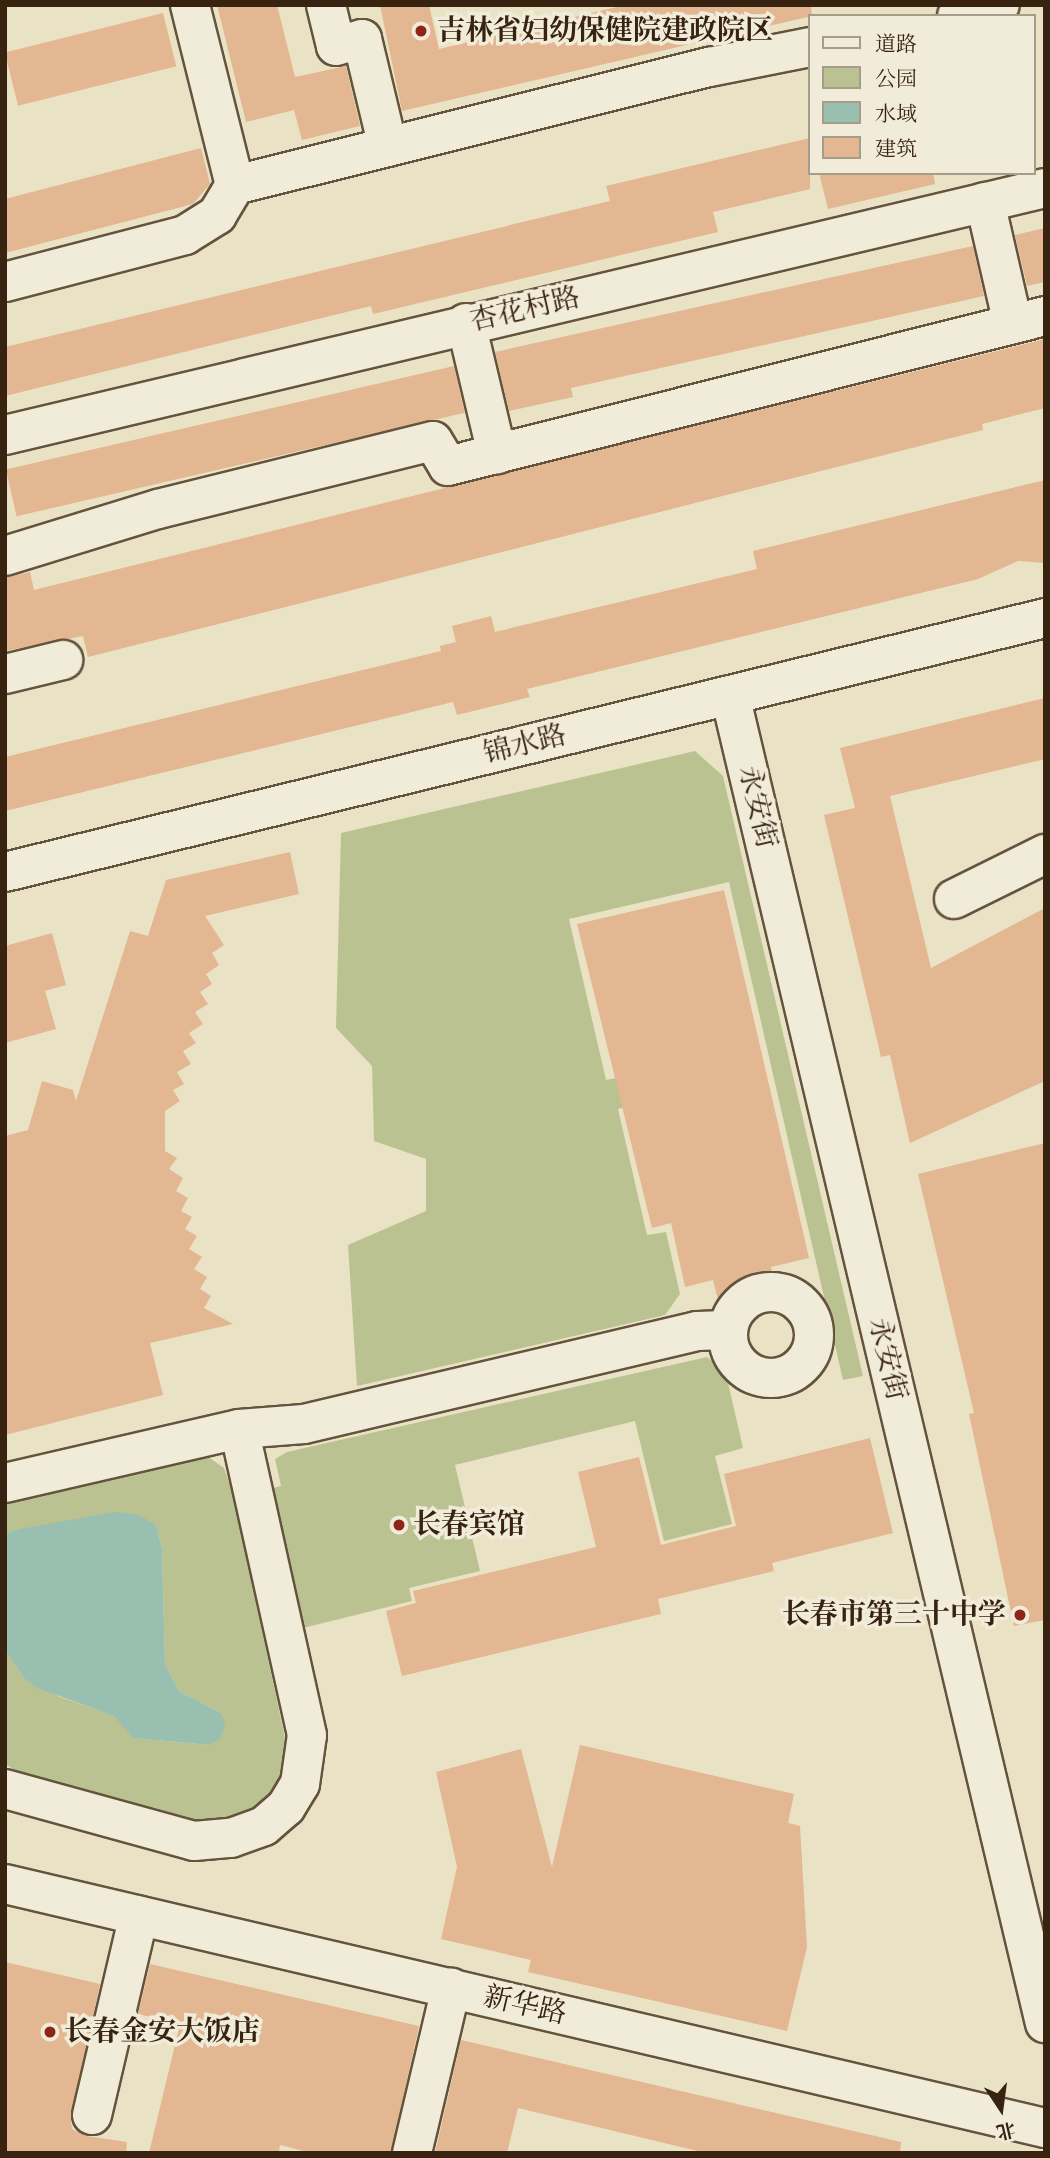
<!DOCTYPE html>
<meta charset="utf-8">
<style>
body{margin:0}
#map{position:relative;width:1050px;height:2158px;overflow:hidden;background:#eae2c4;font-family:"IM FELL DW Pica","Noto Serif SC",serif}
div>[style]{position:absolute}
.green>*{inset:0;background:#bbc291}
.water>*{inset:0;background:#98bfaf}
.building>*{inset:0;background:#e3b792;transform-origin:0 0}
.roads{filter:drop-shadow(2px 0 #64533d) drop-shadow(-2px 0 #64533d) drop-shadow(0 2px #64533d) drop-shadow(0 -2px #64533d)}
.minor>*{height:38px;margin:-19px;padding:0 19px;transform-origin:19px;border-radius:19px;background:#f1ecd9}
.minor>.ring{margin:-19px;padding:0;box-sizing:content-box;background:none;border:38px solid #f1ecd9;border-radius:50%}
.dots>*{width:19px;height:19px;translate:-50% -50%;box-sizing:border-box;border:4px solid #f1ecd9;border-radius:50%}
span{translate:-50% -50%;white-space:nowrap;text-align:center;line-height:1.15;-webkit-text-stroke:7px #f1ecd9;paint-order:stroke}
.poi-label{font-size:28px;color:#382310;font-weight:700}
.left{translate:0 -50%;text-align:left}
.right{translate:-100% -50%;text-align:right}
.street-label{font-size:28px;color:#382310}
.frame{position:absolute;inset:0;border:7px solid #382310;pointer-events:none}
.legend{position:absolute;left:808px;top:14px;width:228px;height:161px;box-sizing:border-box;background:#f1ecd9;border:2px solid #a79c89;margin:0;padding:9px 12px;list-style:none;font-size:21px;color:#382310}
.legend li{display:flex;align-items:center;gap:14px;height:35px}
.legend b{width:35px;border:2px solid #a79c89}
.north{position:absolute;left:966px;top:2074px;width:70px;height:70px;-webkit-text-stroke:5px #f1ecd9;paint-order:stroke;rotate:167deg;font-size:19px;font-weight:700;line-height:28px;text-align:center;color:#382310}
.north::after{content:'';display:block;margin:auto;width:24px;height:32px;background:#382310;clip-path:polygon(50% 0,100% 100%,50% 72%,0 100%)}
</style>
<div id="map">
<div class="green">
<i style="clip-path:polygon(695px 751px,723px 776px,863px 1376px,843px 1380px,729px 882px,569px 919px,606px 1080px,630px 1075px,636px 1104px,618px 1109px,647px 1235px,666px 1232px,680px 1294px,665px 1315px,357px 1386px,348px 1245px,426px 1211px,426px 1159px,374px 1141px,372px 1066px,336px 1028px,341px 833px)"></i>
<i style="clip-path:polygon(707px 1357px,726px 1374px,743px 1448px,715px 1456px,732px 1524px,664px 1541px,635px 1421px,455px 1465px,480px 1571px,409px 1588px,412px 1601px,299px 1629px,265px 1490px,281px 1486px,275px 1459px,287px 1452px)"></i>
<i style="clip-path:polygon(204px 1454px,224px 1468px,232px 1491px,288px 1752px,286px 1772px,273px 1792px,253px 1808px,223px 1819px,190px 1820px,21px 1774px,5px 1764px,5px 1650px,23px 1677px,60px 1697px,115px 1716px,134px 1738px,210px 1745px,221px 1713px,179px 1691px,165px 1664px,162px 1549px,156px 1525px,14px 1530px,5px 1535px,5px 1502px)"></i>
</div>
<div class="water">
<i style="clip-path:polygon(115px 1512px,139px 1515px,156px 1525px,162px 1549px,165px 1664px,179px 1691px,221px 1713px,225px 1725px,221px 1737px,210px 1745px,133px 1738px,114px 1716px,37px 1688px,23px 1677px,5px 1650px,5px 1535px,14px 1530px)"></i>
</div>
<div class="building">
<i style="clip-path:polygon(217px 5px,277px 5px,295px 77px,346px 66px,360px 126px,302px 140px,294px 110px,246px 122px)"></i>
<i style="clip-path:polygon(380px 5px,429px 5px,439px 49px,625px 5px,811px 5px,812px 16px,402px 111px)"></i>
<i style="left:163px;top:13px;width:55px;height:163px;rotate:76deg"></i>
<i style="clip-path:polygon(810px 138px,810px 189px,713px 212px,718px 232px,373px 314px,371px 306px,5px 396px,5px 347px,610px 201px,606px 186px)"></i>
<i style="clip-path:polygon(201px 148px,210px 184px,193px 204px,5px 253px,5px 199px)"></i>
<i style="clip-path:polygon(819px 173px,933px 173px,935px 184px,828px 209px)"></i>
<i style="clip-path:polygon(1045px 228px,1045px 282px,1027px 286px,1015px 235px)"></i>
<i style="clip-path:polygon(973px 246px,984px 296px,571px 388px,573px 397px,509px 411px,495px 352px)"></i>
<i style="clip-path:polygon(1045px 339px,1045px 408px,982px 424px,983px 430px,88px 657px,83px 636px,5px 651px,5px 578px,30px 572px,34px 590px)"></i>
<i style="left:454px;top:366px;width:48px;height:460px;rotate:77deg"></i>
<i style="clip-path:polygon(1045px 480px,1045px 563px,1018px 561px,978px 579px,527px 689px,530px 697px,457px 715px,453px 702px,5px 811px,5px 757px,441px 651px,440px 646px,456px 642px,452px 626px,491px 616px,495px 632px,757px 569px,753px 551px)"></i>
<i style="clip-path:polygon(1045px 698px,1045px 759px,890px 796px,931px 968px,1045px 908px,1045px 1081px,910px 1143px,890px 1055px,881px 1057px,824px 815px,855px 808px,840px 748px)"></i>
<i style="clip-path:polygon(290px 852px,299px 894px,205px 916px,224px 945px,212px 953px,219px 965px,206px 974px,212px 984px,200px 992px,208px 1004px,195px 1012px,203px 1024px,189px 1033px,196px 1043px,183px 1051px,191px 1064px,177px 1072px,184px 1084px,173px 1090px,180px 1101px,165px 1111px,165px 1151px,177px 1158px,169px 1169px,183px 1178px,176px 1191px,188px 1198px,181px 1211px,192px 1217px,185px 1229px,197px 1236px,189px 1249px,202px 1257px,194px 1269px,207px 1277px,200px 1289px,211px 1296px,204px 1308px,233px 1324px,150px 1343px,163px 1395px,5px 1435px,5px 1136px,28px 1130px,42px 1081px,73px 1090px,76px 1101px,130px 931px,148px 936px,166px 880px)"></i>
<i style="clip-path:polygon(724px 890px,809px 1258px,771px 1267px,777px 1295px,720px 1308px,713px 1280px,685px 1287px,671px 1223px,652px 1228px,577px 924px)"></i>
<i style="clip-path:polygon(52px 933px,66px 985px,45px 991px,56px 1029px,5px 1043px,5px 946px)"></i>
<i style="clip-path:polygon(1045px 1143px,1045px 1620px,1014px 1626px,969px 1414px,974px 1413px,918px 1174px)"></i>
<i style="clip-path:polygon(870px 1438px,893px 1533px,772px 1563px,774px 1571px,658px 1599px,661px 1614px,402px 1676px,386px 1611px,416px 1603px,413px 1591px,596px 1547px,578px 1472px,639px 1457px,661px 1545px,736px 1526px,724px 1474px)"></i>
<i style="clip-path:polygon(580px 1745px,794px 1794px,788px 1823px,800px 1826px,807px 1947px,787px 2031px,528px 1972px,531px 1960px,441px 1939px,457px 1867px,436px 1772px,521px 1749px,552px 1867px)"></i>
<i style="clip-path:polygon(5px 1962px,100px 1984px,71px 2121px,72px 2129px,86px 2136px,127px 2142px,126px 2153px,5px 2153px)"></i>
<i style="clip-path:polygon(150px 1964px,419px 2026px,391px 2153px,311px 2153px,280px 2145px,279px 2153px,149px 2153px,180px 2024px,138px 2014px)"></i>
<i style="clip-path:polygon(461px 2040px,901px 2142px,900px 2153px,706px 2153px,518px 2108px,507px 2153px,435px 2153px)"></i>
</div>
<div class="roads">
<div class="minor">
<i style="left:190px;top:5px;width:186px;rotate:76deg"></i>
<i style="left:235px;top:185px;width:489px;rotate:-14deg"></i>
<i style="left:710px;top:67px;width:102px;rotate:-11.3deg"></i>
<i style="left:326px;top:5px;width:42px;rotate:76.3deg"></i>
<i style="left:336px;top:46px;width:27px;rotate:-15deg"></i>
<i style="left:362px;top:39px;width:111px;rotate:76.5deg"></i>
<i style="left:957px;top:16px;width:44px;rotate:-14.3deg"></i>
<i style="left:985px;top:202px;width:125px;rotate:77.1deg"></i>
<i style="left:5px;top:282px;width:186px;rotate:-14.6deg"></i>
<i style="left:185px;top:235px;width:38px;rotate:-32deg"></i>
<i style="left:217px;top:215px;width:35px;rotate:-59deg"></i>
<i style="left:466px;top:323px;width:135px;rotate:76.7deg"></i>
<i style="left:5px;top:435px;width:1069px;rotate:-13.36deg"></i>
<i style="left:5px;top:556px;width:160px;rotate:-17.1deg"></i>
<i style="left:158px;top:509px;width:283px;rotate:-13.9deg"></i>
<i style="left:433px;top:441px;width:29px;rotate:59deg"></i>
<i style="left:448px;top:466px;width:616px;rotate:-14.1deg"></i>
<i style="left:5px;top:674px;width:60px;rotate:-13.6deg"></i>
<i style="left:730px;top:695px;width:1365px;rotate:76.66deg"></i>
<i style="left:5px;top:872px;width:1071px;rotate:-13.72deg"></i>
<i style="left:954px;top:899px;width:102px;rotate:-26.3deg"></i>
<i class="ring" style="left:728px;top:1292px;width:48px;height:48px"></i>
<i style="left:5px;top:1483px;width:240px;rotate:-13deg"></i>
<i style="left:239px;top:1429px;width:65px;rotate:-4.4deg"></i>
<i style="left:304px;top:1424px;width:404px;rotate:-13.3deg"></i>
<i style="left:697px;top:1331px;width:30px;rotate:-2deg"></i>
<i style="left:5px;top:1789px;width:196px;rotate:15.4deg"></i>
<i style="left:194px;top:1841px;width:37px;rotate:-5deg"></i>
<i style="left:231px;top:1838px;width:35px;rotate:-20deg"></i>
<i style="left:264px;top:1826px;width:29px;rotate:-41deg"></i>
<i style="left:286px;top:1807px;width:27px;rotate:-59deg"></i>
<i style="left:300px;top:1784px;width:49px;rotate:-81.9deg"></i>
<i style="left:307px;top:1735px;width:313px;rotate:-102.5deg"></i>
<i style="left:5px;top:1884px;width:1068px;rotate:13.2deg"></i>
<i style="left:92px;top:2115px;width:205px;rotate:-76.8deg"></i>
<i style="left:412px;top:2153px;width:170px;rotate:-76.7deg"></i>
</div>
</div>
<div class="dots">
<i style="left:421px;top:31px;background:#8f2418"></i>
<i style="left:399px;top:1525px;background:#8f2418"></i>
<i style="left:1020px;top:1615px;background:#8f2418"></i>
<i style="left:50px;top:2032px;background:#8f2418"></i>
</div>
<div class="poi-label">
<span class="left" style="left:437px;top:31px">吉林省妇幼保健院建政院区</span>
<span class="left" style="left:413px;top:1525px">长春宾馆</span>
<span class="right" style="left:1006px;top:1615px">长春市第三十中学</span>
<span class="left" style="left:64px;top:2032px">长春金安大饭店</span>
</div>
<div class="street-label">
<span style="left:525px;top:310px;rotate:-13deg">杏花村路</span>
<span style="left:525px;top:745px;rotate:-14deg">锦水路</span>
<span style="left:757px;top:807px;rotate:77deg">永安街</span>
<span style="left:887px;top:1359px;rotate:77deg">永安街</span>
<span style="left:525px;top:2006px;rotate:13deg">新华路</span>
</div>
<div class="frame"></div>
<ul class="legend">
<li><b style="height:9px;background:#f1ecd9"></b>道路</li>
<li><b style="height:19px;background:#bbc291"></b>公园</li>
<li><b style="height:19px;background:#98bfaf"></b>水域</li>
<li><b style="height:19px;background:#e3b792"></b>建筑</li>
</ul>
<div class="north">北</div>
</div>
